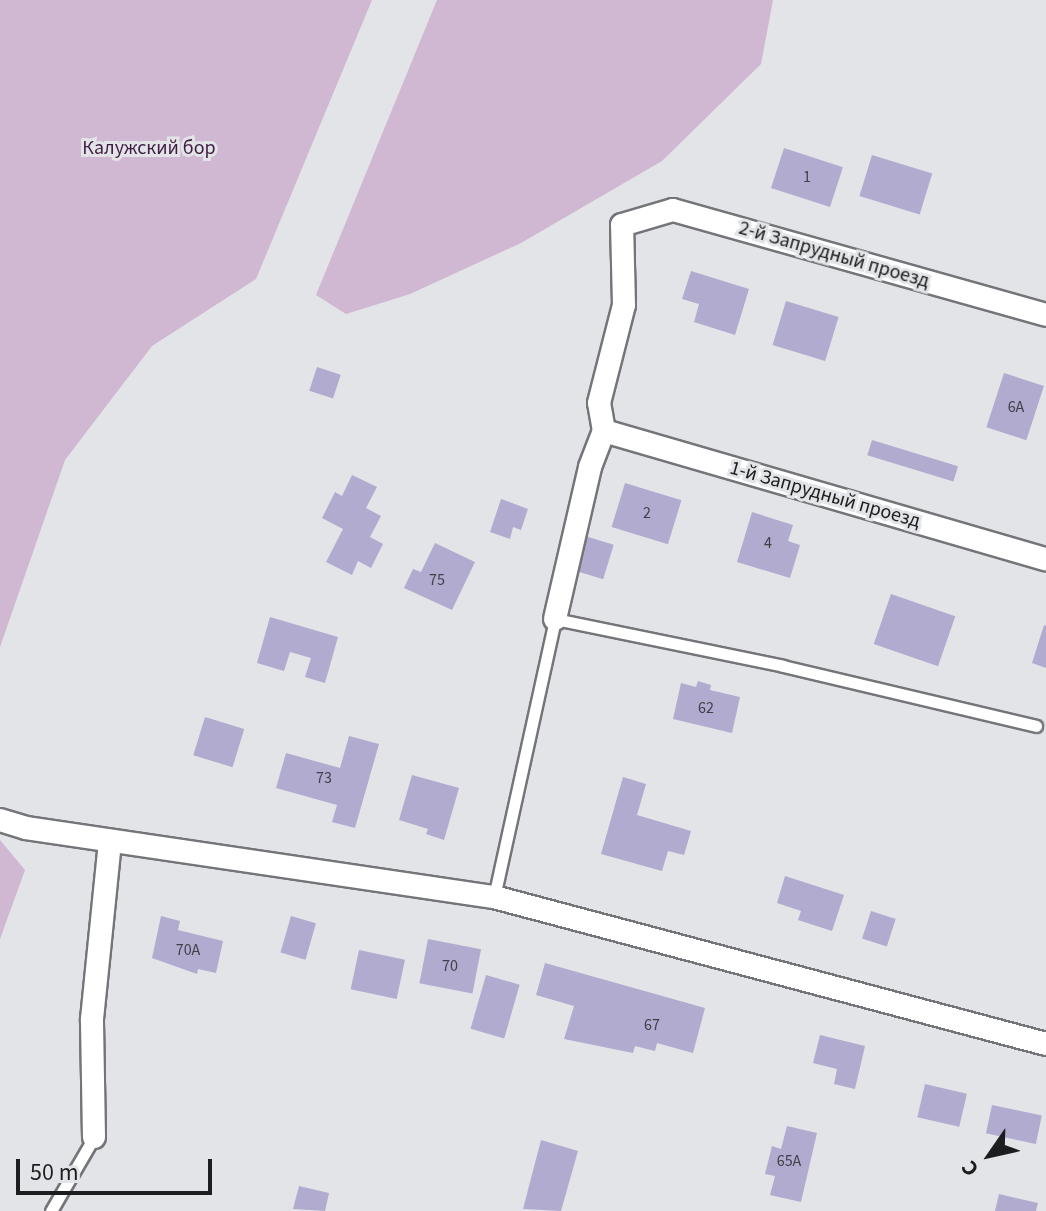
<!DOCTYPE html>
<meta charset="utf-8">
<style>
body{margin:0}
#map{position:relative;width:1046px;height:1211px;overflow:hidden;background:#e2e4e7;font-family:"Source Sans 3",sans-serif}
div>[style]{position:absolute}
.green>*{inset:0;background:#d0b7d2}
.building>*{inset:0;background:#b1abd0;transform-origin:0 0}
.roads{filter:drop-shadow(2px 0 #747578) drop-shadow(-2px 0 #747578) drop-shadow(0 2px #747578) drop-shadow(0 -2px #747578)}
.service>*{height:11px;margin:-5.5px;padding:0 5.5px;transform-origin:5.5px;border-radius:5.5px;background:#fff}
.minor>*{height:22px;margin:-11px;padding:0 11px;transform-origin:11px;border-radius:11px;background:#fff}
span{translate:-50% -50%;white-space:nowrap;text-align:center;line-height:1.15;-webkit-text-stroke:6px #e2e4e7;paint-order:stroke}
.number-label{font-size:16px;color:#41404a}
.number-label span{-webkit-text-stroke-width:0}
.park-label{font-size:20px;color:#401b43}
.street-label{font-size:20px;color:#1c1d1e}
.north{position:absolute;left:950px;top:1115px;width:80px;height:80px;-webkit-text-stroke:6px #e2e4e7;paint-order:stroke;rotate:236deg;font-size:22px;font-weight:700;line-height:32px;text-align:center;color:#1c1d1e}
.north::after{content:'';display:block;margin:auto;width:28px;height:36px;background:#1c1d1e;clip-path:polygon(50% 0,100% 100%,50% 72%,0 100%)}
.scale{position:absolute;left:16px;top:1159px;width:196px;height:36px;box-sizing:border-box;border:4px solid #1c1d1e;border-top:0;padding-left:10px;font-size:24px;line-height:28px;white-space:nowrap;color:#1c1d1e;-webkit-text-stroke:6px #e2e4e7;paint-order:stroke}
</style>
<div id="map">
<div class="green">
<i style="clip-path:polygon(0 0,372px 0,256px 279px,152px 346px,65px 460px,0 647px)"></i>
<i style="clip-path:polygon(437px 0,773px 0,761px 64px,662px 161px,521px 243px,410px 294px,346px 314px,316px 295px)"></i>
<i style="clip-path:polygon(0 840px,25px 870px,0 939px)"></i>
</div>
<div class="building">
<i style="left:784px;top:148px;width:62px;height:42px;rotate:18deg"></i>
<i style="left:872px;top:155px;width:63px;height:43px;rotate:17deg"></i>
<i style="clip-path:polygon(691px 271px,749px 289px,735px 335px,694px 322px,699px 304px,682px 299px)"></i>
<i style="left:786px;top:301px;width:55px;height:46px;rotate:17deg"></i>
<i style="left:317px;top:367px;width:25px;height:25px;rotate:18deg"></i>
<i style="left:1004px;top:373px;width:42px;height:57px;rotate:18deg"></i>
<i style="left:872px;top:440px;width:90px;height:16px;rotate:17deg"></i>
<i style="clip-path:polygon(352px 475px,377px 487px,366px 508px,381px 516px,370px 537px,383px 544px,371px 568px,358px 561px,352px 575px,326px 562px,343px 529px,322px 518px,335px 492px,342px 496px)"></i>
<i style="left:625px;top:483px;width:59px;height:46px;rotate:17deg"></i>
<i style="clip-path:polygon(501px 499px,528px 509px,521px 530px,513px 527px,510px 539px,490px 532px)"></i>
<i style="clip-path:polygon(752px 512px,793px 525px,788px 541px,800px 545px,790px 578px,737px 562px)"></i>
<i style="left:585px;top:536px;width:30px;height:36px;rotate:17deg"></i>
<i style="clip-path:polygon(435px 543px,475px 562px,452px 610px,404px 588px,413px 569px,421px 572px)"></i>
<i style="left:891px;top:594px;width:68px;height:53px;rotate:19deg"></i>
<i style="clip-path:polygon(270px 617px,338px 637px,325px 683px,305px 677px,311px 658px,290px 652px,284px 671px,257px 663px)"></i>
<i style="clip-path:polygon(1044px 625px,1046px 626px,1046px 668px,1032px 663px)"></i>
<i style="clip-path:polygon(698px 681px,711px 685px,710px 690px,740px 697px,732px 733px,673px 719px,681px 683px,696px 687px)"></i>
<i style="left:205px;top:717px;width:41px;height:40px;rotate:17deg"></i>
<i style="clip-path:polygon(349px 736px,379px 744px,355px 828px,332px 822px,337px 805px,276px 788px,286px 753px,340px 768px)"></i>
<i style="clip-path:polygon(412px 775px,459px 788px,444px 840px,426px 834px,428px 829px,399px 820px)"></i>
<i style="clip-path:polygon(623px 777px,646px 784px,637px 815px,691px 831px,684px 855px,668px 851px,662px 871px,601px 854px)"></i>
<i style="clip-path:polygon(785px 876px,844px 895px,832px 931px,798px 920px,801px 911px,777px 903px)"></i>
<i style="left:871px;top:911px;width:26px;height:29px;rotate:18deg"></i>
<i style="clip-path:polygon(161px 916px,180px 921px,178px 930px,223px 941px,216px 973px,198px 969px,197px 974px,152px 958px)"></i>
<i style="left:291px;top:916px;width:26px;height:38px;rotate:16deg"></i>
<i style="left:428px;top:939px;width:54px;height:45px;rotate:11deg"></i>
<i style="left:359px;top:950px;width:47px;height:40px;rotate:12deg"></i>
<i style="clip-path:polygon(545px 963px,705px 1008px,693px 1053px,657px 1043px,655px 1051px,635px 1046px,633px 1053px,564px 1039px,574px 1006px,536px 995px)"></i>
<i style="left:486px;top:975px;width:35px;height:56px;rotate:16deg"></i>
<i style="clip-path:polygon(820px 1035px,865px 1046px,855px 1089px,834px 1084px,837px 1069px,813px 1063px)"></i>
<i style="left:925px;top:1084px;width:43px;height:34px;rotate:13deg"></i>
<i style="left:992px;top:1105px;width:51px;height:29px;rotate:12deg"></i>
<i style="clip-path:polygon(787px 1126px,817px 1133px,801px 1202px,770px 1195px,775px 1176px,765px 1174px,772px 1146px,781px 1149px)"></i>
<i style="clip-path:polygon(541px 1140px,578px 1151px,561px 1211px,523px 1209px)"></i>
<i style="clip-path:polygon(299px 1186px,329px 1193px,325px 1211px,293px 1209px)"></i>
<i style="clip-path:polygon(999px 1194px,1038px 1203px,1036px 1211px,995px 1211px)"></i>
</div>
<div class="roads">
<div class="service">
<i style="left:494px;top:897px;width:285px;rotate:-77.6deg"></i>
<i style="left:555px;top:619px;width:233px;rotate:11.6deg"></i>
<i style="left:783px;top:666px;width:260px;rotate:13.3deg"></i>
<i style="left:51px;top:1211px;width:86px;rotate:-59.8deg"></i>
</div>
<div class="minor">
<i style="left:604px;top:431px;width:460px;rotate:16.2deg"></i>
<i style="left:555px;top:619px;width:156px;rotate:-77deg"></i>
<i style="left:590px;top:467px;width:39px;rotate:-69deg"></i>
<i style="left:604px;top:431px;width:28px;rotate:-100deg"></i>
<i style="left:599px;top:403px;width:101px;rotate:-75.7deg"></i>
<i style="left:624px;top:305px;width:80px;rotate:-91.4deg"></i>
<i style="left:622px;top:225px;width:53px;rotate:-16.4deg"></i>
<i style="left:673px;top:210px;width:387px;rotate:15.7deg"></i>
<i style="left:0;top:820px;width:27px;rotate:17deg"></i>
<i style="left:26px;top:828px;width:473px;rotate:8.4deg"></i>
<i style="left:494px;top:897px;width:571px;rotate:14.91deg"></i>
<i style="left:94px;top:1137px;width:118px;rotate:-91deg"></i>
<i style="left:92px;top:1019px;width:179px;rotate:-84.2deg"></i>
</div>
</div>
<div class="number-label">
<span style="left:807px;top:177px">1</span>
<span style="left:1016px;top:407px">6А</span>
<span style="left:647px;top:513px">2</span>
<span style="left:768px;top:543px">4</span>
<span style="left:437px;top:580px">75</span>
<span style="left:706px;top:708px">62</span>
<span style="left:324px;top:778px">73</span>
<span style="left:188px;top:950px">70А</span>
<span style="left:450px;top:966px">70</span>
<span style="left:652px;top:1025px">67</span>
<span style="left:789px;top:1161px">65А</span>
</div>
<div class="park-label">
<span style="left:149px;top:148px">Калужский бор</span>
</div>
<div class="street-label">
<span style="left:834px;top:255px;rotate:16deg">2-й Запрудный проезд</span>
<span style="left:825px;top:495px;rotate:16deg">1-й Запрудный проезд</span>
</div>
<div class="north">С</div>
<div class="scale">50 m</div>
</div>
